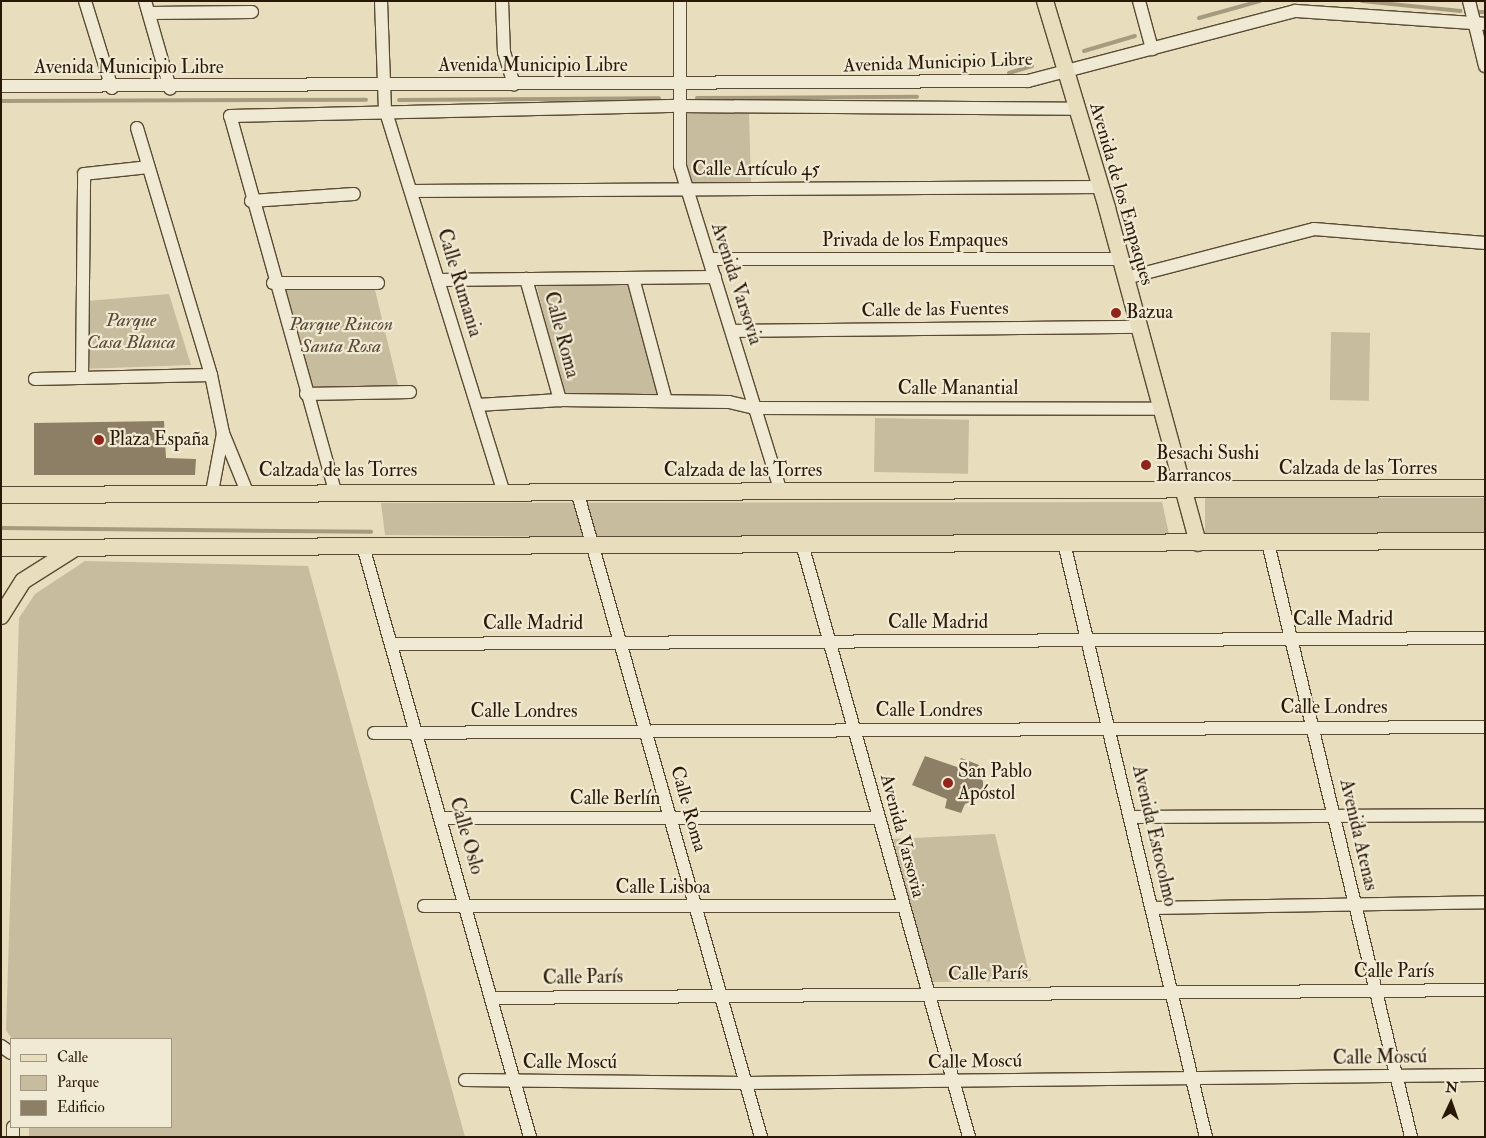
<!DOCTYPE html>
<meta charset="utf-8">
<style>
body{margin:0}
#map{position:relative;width:1486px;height:1138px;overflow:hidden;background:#e8debd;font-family:"IM FELL Double Pica",serif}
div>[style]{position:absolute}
.green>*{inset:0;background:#c8bc9e;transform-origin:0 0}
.stream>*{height:4px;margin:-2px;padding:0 2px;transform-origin:2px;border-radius:2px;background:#a79b7f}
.building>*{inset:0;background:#8d7f65}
.roads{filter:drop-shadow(1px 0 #5a4a34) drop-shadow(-1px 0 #5a4a34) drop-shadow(0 1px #5a4a34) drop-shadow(0 -1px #5a4a34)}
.minor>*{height:12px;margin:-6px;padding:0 6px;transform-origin:6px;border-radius:6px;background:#f0ead4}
.major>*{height:16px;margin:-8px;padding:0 8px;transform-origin:8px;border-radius:8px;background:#e8debd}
.dots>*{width:14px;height:14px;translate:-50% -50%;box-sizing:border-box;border:2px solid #f0ead4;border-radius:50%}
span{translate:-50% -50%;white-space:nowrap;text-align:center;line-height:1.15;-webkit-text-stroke:4.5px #f0ead4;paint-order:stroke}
.street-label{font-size:19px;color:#2a1806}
.poi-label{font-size:19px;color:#2a1806}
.left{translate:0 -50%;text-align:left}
.park-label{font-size:19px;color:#594934;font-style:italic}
.frame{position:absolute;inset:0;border:2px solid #2a1806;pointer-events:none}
.legend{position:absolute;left:10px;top:1038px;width:162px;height:90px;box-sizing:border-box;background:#f0ead4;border:1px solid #a19682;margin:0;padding:6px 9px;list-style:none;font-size:15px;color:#2a1806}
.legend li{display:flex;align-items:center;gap:10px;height:25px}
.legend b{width:25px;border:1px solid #a19682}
.north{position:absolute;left:1426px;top:1078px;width:50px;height:50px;-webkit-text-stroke:4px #f0ead4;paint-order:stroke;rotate:3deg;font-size:14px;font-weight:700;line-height:20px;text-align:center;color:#2a1806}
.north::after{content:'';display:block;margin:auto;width:18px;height:22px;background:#2a1806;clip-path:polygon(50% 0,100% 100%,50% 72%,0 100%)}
</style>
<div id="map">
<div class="green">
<i style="clip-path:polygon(684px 111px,749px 111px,751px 183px,689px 184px,683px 159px)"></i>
<i style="clip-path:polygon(535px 280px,628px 280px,659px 396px,564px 395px)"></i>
<i style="clip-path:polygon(281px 290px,375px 290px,398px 385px,310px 388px)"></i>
<i style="clip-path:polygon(169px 294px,191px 365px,83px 369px,87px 301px)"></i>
<i style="left:1331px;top:332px;width:39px;height:68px;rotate:1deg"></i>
<i style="left:875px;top:418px;width:94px;height:54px;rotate:1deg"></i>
<i style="left:1485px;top:498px;width:37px;height:280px;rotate:90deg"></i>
<i style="clip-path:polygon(1162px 502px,1169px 534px,582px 537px,385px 535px,381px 503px)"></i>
<i style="clip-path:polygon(85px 561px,308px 566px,465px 1137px,29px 1137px,29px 1127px,171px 1127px,171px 1039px,12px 1039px,6px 1030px,19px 618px,35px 594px)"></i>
<i style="clip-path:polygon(995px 834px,1031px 981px,931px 982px,893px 839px)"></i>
</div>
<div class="stream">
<i style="left:1362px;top:1px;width:99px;rotate:5.8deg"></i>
<i style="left:1478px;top:12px;width:7px"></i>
<i style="left:1199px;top:18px;width:63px;rotate:-15.6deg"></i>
<i style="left:1084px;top:51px;width:53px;rotate:-16.4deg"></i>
<i style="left:1009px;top:73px;width:24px;rotate:-17deg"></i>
<i style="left:697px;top:98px;width:220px;rotate:-0.3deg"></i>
<i style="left:399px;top:100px;width:260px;rotate:-0.4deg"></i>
<i style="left:1px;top:101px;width:365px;rotate:-0.2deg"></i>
<i style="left:1px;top:528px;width:370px;rotate:0.6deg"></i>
</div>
<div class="building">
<i style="clip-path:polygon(164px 421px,166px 458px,196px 459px,195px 475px,34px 475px,34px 423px)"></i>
<i style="clip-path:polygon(925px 756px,957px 767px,961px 758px,979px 765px,976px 775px,983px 781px,983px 797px,965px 804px,961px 813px,945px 808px,947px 799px,912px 785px)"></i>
</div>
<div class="roads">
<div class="minor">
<i style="left:85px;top:1px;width:91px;rotate:72.8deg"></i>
<i style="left:145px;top:1px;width:91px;rotate:74deg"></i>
<i style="left:381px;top:1px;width:108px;rotate:87.9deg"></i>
<i style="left:385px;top:109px;width:400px;rotate:72.8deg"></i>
<i style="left:502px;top:1px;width:51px;rotate:87.8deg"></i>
<i style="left:504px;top:52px;width:34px;rotate:73deg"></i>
<i style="left:680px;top:1px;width:165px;rotate:90deg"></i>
<i style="left:680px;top:166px;width:341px;rotate:72.8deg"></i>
<i style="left:1139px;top:1px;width:50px;rotate:74.8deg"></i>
<i style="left:1469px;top:1px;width:67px;rotate:76.2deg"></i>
<i style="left:149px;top:13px;width:103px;rotate:-0.6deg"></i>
<i style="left:1px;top:86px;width:1027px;rotate:-0.28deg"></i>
<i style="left:1028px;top:81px;width:276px;rotate:-14.7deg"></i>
<i style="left:1295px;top:11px;width:190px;rotate:3.9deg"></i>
<i style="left:137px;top:128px;width:258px;rotate:73.3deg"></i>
<i style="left:211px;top:375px;width:59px;rotate:78.3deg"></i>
<i style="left:223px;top:433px;width:64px;rotate:67.9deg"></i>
<i style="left:411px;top:191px;width:690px;rotate:-0.33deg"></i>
<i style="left:251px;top:201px;width:103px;rotate:-3.9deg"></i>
<i style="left:710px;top:259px;width:411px"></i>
<i style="left:633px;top:278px;width:127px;rotate:75deg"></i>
<i style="left:1126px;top:278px;width:194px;rotate:-14.6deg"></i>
<i style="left:1314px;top:229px;width:172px;rotate:4.7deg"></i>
<i style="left:526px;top:279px;width:126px;rotate:74.3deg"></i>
<i style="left:438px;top:280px;width:277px;rotate:-0.6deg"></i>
<i style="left:273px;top:283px;width:105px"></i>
<i style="left:732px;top:331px;width:406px;rotate:-0.6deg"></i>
<i style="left:82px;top:378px;width:204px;rotate:-89.4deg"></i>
<i style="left:84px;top:174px;width:64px;rotate:-6.2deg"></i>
<i style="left:35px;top:379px;width:176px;rotate:-1.3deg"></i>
<i style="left:306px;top:394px;width:104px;rotate:-1.1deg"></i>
<i style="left:477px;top:405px;width:83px;rotate:-3.4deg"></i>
<i style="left:560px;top:400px;width:169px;rotate:0.7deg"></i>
<i style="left:729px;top:402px;width:28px;rotate:13deg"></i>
<i style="left:756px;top:408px;width:405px;rotate:0.1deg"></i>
<i style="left:335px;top:491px;width:389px;rotate:-105.6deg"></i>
<i style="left:230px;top:116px;width:450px;rotate:-1.3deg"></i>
<i style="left:680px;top:106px;width:396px;rotate:0.4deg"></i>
<i style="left:577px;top:491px;width:672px;rotate:74.1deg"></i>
<i style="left:212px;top:492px;width:60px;rotate:-79.4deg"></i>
<i style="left:1064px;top:543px;width:611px;rotate:76.56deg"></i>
<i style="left:1268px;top:543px;width:611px;rotate:76.46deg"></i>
<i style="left:802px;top:544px;width:616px;rotate:74.27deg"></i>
<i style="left:363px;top:546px;width:614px;rotate:74.22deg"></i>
<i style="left:392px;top:644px;width:1093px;rotate:-0.31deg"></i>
<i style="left:374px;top:733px;width:1111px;rotate:-0.31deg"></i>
<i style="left:1130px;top:817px;width:355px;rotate:-0.3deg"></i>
<i style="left:442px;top:818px;width:435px"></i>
<i style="left:424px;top:906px;width:478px"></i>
<i style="left:1152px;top:908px;width:333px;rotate:-1deg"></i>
<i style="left:492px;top:998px;width:993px;rotate:-0.46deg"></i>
<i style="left:1px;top:1046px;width:12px;rotate:35deg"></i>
<i style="left:465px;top:1080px;width:281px;rotate:0.6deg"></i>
<i style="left:746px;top:1083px;width:739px;rotate:-0.62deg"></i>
<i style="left:13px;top:1137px;width:10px;rotate:-90deg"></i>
</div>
<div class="major">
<i style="left:1045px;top:1px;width:216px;rotate:73.3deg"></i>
<i style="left:1107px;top:208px;width:347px;rotate:74.8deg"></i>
<i style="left:1px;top:495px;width:1484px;rotate:-0.27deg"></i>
<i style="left:1px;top:548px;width:1484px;rotate:-0.27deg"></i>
<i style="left:1px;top:616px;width:41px;rotate:-57.8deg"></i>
<i style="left:23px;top:581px;width:58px;rotate:-32.3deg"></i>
</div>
</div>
<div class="dots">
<i style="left:1116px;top:313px;background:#8f2418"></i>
<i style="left:99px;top:440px;background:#8f2418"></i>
<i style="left:1146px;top:465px;background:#8f2418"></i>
<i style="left:948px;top:783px;background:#8f2418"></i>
</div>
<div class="street-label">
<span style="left:938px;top:63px;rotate:-2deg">Avenida Municipio Libre</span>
<span style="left:533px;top:66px">Avenida Municipio Libre</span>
<span style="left:129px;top:68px">Avenida Municipio Libre</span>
<span style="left:756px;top:170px">Calle Artículo 45</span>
<span style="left:1121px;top:194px;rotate:74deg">Avenida de los Empaques</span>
<span style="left:915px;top:241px">Privada de los Empaques</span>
<span style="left:459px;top:283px;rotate:73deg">Calle Rumania</span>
<span style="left:736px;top:284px;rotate:72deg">Avenida Varsovia</span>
<span style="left:935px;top:310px;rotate:-1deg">Calle de las Fuentes</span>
<span style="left:561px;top:335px;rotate:75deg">Calle Roma</span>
<span style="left:958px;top:389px">Calle Manantial</span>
<span style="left:1358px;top:469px">Calzada de las Torres</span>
<span style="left:338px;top:471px">Calzada de las Torres</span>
<span style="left:743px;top:471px">Calzada de las Torres</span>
<span style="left:1343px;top:620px">Calle Madrid</span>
<span style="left:938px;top:623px">Calle Madrid</span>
<span style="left:533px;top:624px">Calle Madrid</span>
<span style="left:1334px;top:708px">Calle Londres</span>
<span style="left:929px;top:711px">Calle Londres</span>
<span style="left:524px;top:712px">Calle Londres</span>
<span style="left:615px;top:799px">Calle Berlín</span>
<span style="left:688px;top:809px;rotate:74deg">Calle Roma</span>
<span style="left:1358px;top:835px;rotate:77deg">Avenida Atenas</span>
<span style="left:466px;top:836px;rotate:74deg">Calle Oslo</span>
<span style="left:902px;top:836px;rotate:75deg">Avenida Varsovia</span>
<span style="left:1154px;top:836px;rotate:77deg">Avenida Estocolmo</span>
<span style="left:663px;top:888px">Calle Lisboa</span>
<span style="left:1394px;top:972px">Calle París</span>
<span style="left:988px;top:974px;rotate:-1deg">Calle París</span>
<span style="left:583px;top:978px;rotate:-1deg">Calle París</span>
<span style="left:1380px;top:1058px;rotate:-1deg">Calle Moscú</span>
<span style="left:975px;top:1062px;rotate:-1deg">Calle Moscú</span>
<span style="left:570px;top:1063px">Calle Moscú</span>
</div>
<div class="poi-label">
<span class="left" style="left:1126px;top:313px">Bazua</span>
<span class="left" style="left:109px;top:440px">Plaza España</span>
<span class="left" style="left:1156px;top:465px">Besachi Sushi<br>Barrancos</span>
<span class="left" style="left:958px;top:783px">San Pablo<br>Apóstol</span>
</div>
<div class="park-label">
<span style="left:131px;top:332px">Parque<br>Casa Blanca</span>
<span style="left:341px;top:336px">Parque Rincon<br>Santa Rosa</span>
</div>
<div class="frame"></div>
<ul class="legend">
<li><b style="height:6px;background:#e8debd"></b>Calle</li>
<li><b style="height:14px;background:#c8bc9e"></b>Parque</li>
<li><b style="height:14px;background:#8d7f65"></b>Edificio</li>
</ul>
<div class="north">N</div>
</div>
